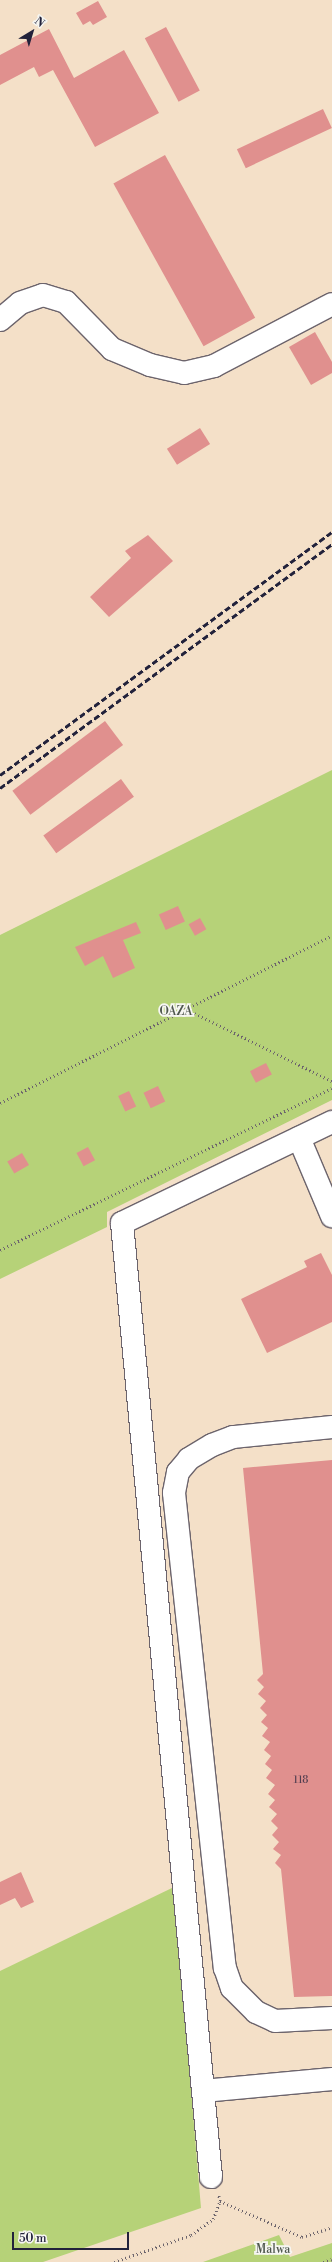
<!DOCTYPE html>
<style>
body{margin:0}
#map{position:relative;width:332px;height:2262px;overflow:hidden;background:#f4e0c8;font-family:"Libre Bodoni",serif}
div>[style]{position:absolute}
.green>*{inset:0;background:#b6d278}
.building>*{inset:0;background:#e0908e;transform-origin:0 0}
.path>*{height:2.5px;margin-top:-1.25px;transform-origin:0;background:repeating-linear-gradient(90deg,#6c646c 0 1px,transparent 0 4px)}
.roads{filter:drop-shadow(1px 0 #6c646c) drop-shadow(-1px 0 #6c646c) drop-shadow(0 1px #6c646c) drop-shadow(0 -1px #6c646c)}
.minor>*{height:22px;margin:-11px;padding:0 11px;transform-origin:11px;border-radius:11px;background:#fff}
.rail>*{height:3px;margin-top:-1.5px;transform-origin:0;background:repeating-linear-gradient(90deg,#22223b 0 6px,transparent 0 9px)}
span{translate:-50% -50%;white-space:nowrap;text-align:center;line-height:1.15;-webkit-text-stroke:3.5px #f6f6f2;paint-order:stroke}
.number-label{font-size:10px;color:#523e50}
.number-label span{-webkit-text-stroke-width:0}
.park-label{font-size:12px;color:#4e574d}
.north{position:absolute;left:12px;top:12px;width:40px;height:40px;-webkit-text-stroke:3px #f6f6f2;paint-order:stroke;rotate:38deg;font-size:11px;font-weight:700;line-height:16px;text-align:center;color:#22223b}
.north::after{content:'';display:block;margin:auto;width:14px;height:18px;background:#22223b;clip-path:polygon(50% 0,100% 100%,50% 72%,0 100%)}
.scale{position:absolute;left:12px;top:2232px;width:117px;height:18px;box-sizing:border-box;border:2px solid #22223b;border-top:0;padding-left:5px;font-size:12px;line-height:14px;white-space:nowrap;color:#22223b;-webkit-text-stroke:3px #f6f6f2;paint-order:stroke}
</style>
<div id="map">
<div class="green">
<i style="clip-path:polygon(332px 770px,332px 1100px,107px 1212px,107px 1227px,0 1279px,0 935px)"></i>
<i style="clip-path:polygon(174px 1887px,201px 2208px,43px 2262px,0 2262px,0 1971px)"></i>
<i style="clip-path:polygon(279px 2235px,290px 2257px,332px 2243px,332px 2262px,203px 2262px)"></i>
</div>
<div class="building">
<i style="clip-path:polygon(98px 1px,107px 17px,93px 25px,90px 21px,83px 25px,76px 13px)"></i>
<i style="left:166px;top:27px;width:72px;height:24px;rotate:62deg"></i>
<i style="clip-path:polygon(49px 29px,74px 78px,124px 50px,159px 113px,95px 147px,53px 70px,39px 77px,34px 67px,0 85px,0 55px)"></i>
<i style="left:323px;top:109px;width:21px;height:95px;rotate:65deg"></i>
<i style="left:165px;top:155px;width:186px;height:59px;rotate:61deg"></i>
<i style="clip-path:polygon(315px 332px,332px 362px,332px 373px,311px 385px,289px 347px)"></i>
<i style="left:200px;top:428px;width:19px;height:39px;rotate:58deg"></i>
<i style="clip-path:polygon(148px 535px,173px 561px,109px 617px,90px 597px,131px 558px,125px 551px)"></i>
<i style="left:105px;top:721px;width:30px;height:116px;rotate:53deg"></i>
<i style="left:121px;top:779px;width:22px;height:96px;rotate:54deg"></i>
<i style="left:178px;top:906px;width:17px;height:21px;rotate:66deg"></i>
<i style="left:200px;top:918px;width:13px;height:13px;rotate:61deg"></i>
<i style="clip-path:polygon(136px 922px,141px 933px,123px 940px,135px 968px,113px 978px,103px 956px,85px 966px,75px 947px)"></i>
<i style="left:266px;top:1063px;width:13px;height:18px;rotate:63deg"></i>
<i style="left:158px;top:1086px;width:17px;height:16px;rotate:65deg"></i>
<i style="left:129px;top:1091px;width:17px;height:12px;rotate:65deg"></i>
<i style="left:88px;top:1147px;width:15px;height:13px;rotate:62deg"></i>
<i style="left:22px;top:1153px;width:14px;height:17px;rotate:60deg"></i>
<i style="clip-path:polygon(321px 1253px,332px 1275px,332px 1322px,267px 1353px,241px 1299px,307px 1267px,304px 1261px)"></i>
<i style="clip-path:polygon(332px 1460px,332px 1996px,294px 1997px,281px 1869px,275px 1863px,281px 1855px,273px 1849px,279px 1842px,272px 1835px,278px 1828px,271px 1821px,277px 1814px,269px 1807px,275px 1800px,268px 1794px,275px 1785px,266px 1778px,272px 1770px,265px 1764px,271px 1756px,264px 1750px,270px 1742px,262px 1736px,268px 1728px,261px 1722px,267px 1715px,260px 1708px,266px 1701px,258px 1694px,264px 1687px,257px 1680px,263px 1674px,243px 1468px)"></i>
<i style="clip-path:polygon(21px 1872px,34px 1902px,21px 1908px,15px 1898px,0 1905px,0 1882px)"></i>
</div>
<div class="path">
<i style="left:184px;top:1008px;width:165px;rotate:26.3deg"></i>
<i style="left:0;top:1103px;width:372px;rotate:-26.8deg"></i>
<i style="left:0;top:1250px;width:369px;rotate:-26deg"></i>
<i style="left:220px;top:2201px;width:90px;rotate:23.7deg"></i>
<i style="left:302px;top:2237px;width:32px;rotate:-18deg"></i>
<i style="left:114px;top:2262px;width:82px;rotate:-19.3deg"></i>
<i style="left:191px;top:2235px;width:27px;rotate:-36deg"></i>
<i style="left:213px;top:2219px;width:19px;rotate:-69deg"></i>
<i style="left:220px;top:2201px;width:7px;rotate:-106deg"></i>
<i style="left:323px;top:2262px;width:9px;rotate:-18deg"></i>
</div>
<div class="roads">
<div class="minor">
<i style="left:0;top:320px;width:26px;rotate:-40deg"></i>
<i style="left:20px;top:303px;width:24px;rotate:-19deg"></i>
<i style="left:43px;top:295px;width:24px;rotate:17deg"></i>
<i style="left:66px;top:302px;width:66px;rotate:45.6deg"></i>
<i style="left:112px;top:349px;width:41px;rotate:22.8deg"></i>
<i style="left:150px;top:365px;width:35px;rotate:13deg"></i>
<i style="left:184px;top:373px;width:31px;rotate:-13deg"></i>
<i style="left:214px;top:366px;width:133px;rotate:-27.7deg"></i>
<i style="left:299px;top:1138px;width:85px;rotate:67.1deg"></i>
<i style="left:332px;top:1427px;width:100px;rotate:174.2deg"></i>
<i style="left:233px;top:1437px;width:22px;rotate:159deg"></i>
<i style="left:212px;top:1445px;width:27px;rotate:149deg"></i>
<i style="left:189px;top:1459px;width:17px;rotate:130deg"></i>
<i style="left:178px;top:1472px;width:21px;rotate:101deg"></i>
<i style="left:174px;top:1493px;width:478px;rotate:83.9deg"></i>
<i style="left:225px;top:1968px;width:21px;rotate:71deg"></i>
<i style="left:232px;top:1988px;width:34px;rotate:45deg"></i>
<i style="left:256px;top:2012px;width:21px;rotate:25deg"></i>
<i style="left:275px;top:2021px;width:57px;rotate:-3deg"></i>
<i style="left:203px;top:2091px;width:130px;rotate:-5.3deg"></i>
<i style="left:211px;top:2177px;width:958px;rotate:-95.33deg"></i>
<i style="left:122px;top:1223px;width:233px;rotate:-25.7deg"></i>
</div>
</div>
<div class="rail">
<i style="left:0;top:775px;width:411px;rotate:-36.2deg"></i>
<i style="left:0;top:788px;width:412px;rotate:-36.3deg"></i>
</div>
<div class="number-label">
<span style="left:301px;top:1781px">118</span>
</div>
<div class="park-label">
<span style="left:176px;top:1012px">OAZA</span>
<span style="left:273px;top:2250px">Malwa</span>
</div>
<div class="north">N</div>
<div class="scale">50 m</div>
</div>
